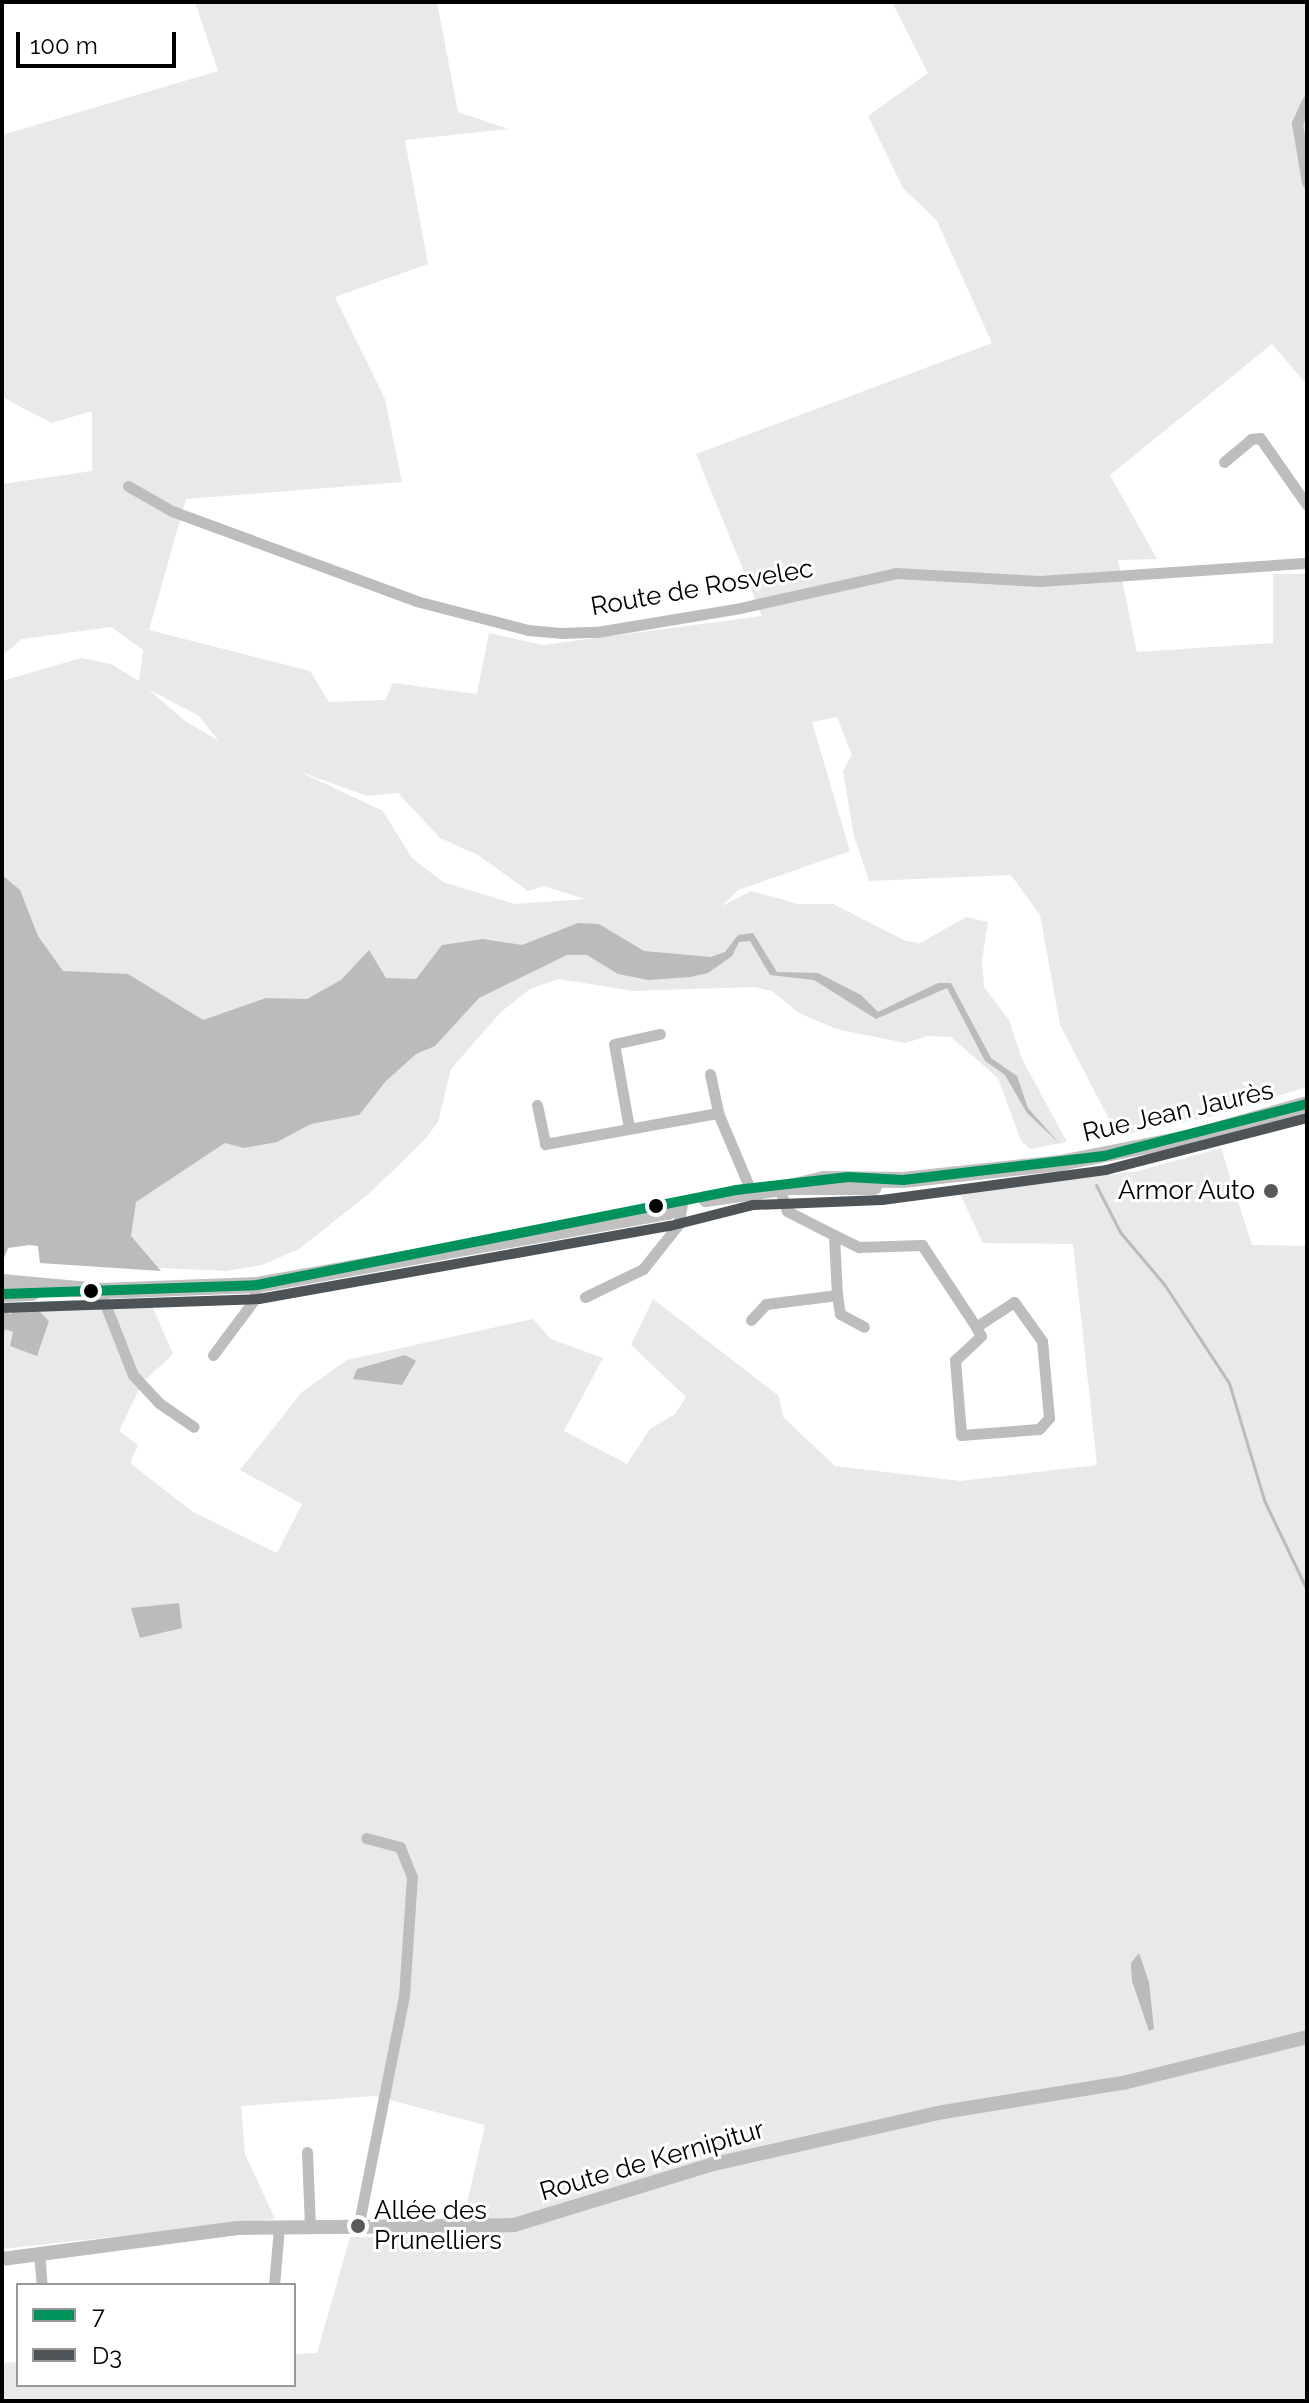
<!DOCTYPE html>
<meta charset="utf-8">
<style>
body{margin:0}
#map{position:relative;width:1309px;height:2403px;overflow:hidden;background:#fff;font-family:Raleway,sans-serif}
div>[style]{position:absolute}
.green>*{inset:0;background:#e9e9e9}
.water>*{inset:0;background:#bbb}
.stream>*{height:3px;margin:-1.5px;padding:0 1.5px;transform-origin:1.5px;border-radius:1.5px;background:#bbb}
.minor>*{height:11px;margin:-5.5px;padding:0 5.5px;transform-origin:5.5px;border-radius:5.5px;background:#bdbdbd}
.tertiary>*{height:14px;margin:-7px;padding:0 7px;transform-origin:7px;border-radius:7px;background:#bdbdbd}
.secondary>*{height:16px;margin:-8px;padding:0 8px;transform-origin:8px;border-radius:8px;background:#c0c0c0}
.bus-1>*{height:10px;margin:-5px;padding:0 5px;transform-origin:5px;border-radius:5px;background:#00925b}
.bus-2>*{height:10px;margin:-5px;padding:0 5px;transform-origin:5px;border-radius:5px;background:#4d5357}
.dots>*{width:22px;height:22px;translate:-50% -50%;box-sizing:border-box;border:4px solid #fff;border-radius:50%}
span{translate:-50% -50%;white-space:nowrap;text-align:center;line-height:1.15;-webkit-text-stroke:6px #fff;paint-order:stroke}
.street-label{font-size:26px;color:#000}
.poi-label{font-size:26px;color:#000}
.right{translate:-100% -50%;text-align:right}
.left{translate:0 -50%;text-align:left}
.frame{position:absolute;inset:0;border:4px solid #000;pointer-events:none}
.legend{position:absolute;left:16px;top:2283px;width:280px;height:104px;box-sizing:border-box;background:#fff;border:2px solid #999;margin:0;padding:10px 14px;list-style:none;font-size:24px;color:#000}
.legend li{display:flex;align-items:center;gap:16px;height:40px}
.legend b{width:40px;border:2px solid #999}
.scale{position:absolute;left:16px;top:32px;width:160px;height:36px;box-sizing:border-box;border:4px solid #000;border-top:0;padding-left:10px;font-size:24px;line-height:28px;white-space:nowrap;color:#000;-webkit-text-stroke:6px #fff;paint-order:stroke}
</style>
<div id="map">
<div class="green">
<i style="clip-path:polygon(evenodd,195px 2px,437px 2px,458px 112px,508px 129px,405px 140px,428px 264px,335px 297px,385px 399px,402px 482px,186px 499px,149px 630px,310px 671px,329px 702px,385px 700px,393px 683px,477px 694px,489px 633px,543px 645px,762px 616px,696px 454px,992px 343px,937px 221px,903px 188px,868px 116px,928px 73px,892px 2px,1307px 2px,1307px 385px,1272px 344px,1110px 475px,1157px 559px,1118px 560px,1137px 652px,1273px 643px,1273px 574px,1307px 574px,1307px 1087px,1209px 1117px,1118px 1136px,1060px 1025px,1040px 915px,1011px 875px,869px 881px,854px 836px,843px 771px,852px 755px,837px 717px,812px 722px,850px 851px,738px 890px,722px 906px,751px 891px,798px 904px,833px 904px,906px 941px,920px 943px,966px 917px,988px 922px,982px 960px,984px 987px,1009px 1020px,1022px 1059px,1067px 1142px,1030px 1149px,1021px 1141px,998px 1078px,951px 1037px,927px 1036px,906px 1043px,836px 1029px,799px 1013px,772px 991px,755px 987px,633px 991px,559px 979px,530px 989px,501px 1012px,451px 1069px,438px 1122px,426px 1138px,371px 1192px,299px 1249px,262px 1265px,226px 1271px,40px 1263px,38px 1246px,29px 1245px,8px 1248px,2px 1263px,2px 1073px,526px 968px,601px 941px,429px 981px,2px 1062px,2px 681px,81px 658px,111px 664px,139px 681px,143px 650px,111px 627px,22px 639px,2px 656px,2px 484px,92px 471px,92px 411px,52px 423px,2px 397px,2px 135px,218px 71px,195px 2px,148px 689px,199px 716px,219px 741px,185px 721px,148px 689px,195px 2px,298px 771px,367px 796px,398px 793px,440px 838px,478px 855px,528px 891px,544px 886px,585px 899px,515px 904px,443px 882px,412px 858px,383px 811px,298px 771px)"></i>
<i style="clip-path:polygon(1221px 1148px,1252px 1245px,1307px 1246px,1307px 2401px,2px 2401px,2px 2363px,18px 2362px,18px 2385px,294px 2385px,294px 2354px,317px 2353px,350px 2237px,459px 2238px,485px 2125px,375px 2096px,241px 2106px,245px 2154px,275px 2219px,2px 2249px,2px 1305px,150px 1301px,173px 1354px,142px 1383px,119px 1431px,138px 1445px,130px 1463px,193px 1512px,277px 1553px,302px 1504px,240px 1470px,302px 1392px,347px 1360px,533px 1319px,551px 1339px,603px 1358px,564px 1431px,627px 1464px,650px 1429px,675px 1414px,686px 1397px,631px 1345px,653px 1299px,779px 1396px,783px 1417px,835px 1466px,961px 1481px,1097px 1465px,1073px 1244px,983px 1243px,960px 1194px,1138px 1171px)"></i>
</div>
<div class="water">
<i style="clip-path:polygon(2px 875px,20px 890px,38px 936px,63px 971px,128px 974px,203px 1020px,266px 998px,307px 999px,341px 980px,369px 950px,386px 978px,416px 979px,442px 945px,483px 939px,522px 945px,578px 923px,599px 924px,644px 951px,711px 957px,725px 952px,738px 935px,753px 933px,777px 972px,818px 973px,861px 995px,878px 1012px,938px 983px,951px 983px,991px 1058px,1017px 1076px,1028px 1108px,1060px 1144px,1027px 1113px,1005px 1075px,985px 1061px,947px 988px,876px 1019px,814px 980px,770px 975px,750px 941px,739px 942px,732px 956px,708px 973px,690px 977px,648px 980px,618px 974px,587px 955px,567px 955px,479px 998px,435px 1046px,416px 1054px,386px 1081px,359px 1115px,311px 1124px,277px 1142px,244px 1148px,225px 1143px,136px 1202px,131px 1236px,161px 1271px,40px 1263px,38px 1246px,29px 1245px,8px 1248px,2px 1263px)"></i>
<i style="clip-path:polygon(15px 1307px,38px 1310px,49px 1321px,37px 1356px,10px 1346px,13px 1332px,5px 1329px,2px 1340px,2px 1312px,11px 1314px)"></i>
<i style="clip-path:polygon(405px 1355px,416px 1361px,402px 1385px,353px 1379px,357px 1369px)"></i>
<i style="clip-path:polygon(179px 1603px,182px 1628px,140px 1638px,131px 1608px)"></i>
<i style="clip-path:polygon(1139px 1953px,1149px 1982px,1154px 2029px,1149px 2031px,1132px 1981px,1131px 1963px)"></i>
</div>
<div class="stream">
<i style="left:1096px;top:1185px;width:53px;rotate:62.9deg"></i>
<i style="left:1120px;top:1232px;width:68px;rotate:49.8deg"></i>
<i style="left:1164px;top:1284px;width:118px;rotate:56.7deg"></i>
<i style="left:1229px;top:1383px;width:122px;rotate:73.3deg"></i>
<i style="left:1264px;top:1500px;width:100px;rotate:64.5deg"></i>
</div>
<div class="minor">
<i style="left:1307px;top:101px;width:24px;rotate:114deg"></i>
<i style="left:1297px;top:123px;width:60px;rotate:80.4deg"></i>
<i style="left:1224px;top:462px;width:35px;rotate:-40deg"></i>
<i style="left:1251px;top:439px;width:9px;rotate:-6deg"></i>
<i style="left:1260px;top:438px;width:82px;rotate:55deg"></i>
<i style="left:128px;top:486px;width:51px;rotate:29.6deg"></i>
<i style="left:172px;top:511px;width:260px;rotate:20.2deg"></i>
<i style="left:416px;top:601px;width:116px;rotate:14.5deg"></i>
<i style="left:528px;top:630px;width:33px;rotate:5deg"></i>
<i style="left:561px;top:633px;width:36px;rotate:-2deg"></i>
<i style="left:597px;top:632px;width:145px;rotate:-9.5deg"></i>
<i style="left:740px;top:608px;width:160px;rotate:-12.6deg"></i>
<i style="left:896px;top:573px;width:144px;rotate:3.2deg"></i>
<i style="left:1040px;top:581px;width:268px;rotate:-3.9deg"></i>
<i style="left:710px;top:1074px;width:40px;rotate:78deg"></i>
<i style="left:537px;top:1105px;width:40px;rotate:78deg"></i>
<i style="left:545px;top:1144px;width:176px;rotate:-10.2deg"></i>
<i style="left:718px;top:1113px;width:85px;rotate:67.1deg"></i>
<i style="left:629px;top:1128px;width:85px;rotate:-100.1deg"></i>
<i style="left:614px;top:1044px;width:47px;rotate:-12.3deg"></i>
<i style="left:834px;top:1235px;width:28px;rotate:26deg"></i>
<i style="left:859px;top:1247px;width:63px;rotate:-1.8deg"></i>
<i style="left:922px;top:1245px;width:98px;rotate:56.6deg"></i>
<i style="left:976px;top:1327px;width:10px;rotate:61deg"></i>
<i style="left:981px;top:1336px;width:35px;rotate:137deg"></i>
<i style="left:955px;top:1360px;width:75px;rotate:85.4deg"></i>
<i style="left:961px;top:1435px;width:78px;rotate:-4.4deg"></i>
<i style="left:1039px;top:1429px;width:15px;rotate:-48deg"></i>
<i style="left:1049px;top:1418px;width:77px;rotate:-95.2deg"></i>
<i style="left:1042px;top:1341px;width:48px;rotate:-125.7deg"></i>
<i style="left:1014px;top:1302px;width:45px;rotate:146.7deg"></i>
<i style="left:100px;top:1291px;width:90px;rotate:68.6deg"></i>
<i style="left:133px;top:1375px;width:38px;rotate:47deg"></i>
<i style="left:159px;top:1403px;width:42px;rotate:34.4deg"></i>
<i style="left:837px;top:1295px;width:19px;rotate:81deg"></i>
<i style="left:840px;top:1314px;width:27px;rotate:28deg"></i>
<i style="left:585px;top:1297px;width:64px;rotate:-25.8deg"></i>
<i style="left:643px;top:1269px;width:56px;rotate:-51.5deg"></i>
<i style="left:678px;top:1225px;width:20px;rotate:-79deg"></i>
<i style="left:751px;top:1320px;width:22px;rotate:-47deg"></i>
<i style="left:766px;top:1304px;width:72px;rotate:-7.2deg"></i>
<i style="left:837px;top:1295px;width:60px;rotate:-92.9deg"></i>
<i style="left:834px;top:1235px;width:53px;rotate:-152.9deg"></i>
<i style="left:787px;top:1211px;width:24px;rotate:-109deg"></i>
<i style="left:213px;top:1355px;width:69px;rotate:-53.3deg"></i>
<i style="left:254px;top:1300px;width:15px;rotate:-79deg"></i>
<i style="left:307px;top:2152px;width:76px;rotate:87.7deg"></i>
<i style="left:358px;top:2228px;width:237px;rotate:-78.8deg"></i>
<i style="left:404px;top:1996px;width:119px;rotate:-86.2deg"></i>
<i style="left:412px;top:1877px;width:32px;rotate:-112deg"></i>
<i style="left:400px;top:1847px;width:35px;rotate:-165deg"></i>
<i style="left:39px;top:2253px;width:32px;rotate:85deg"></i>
<i style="left:274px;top:2285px;width:57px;rotate:-85deg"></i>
</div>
<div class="tertiary">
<i style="left:2px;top:2259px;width:236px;rotate:-7.5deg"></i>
<i style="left:236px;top:2228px;width:278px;rotate:-0.6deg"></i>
<i style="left:514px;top:2225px;width:209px;rotate:-17deg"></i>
<i style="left:714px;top:2164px;width:235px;rotate:-12.8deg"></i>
<i style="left:943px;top:2112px;width:182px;rotate:-9.2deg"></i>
<i style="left:1123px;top:2083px;width:190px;rotate:-14deg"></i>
</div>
<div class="secondary">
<i style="left:790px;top:1187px;width:35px;rotate:-13deg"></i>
<i style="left:824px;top:1179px;width:79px;rotate:0.7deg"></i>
<i style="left:903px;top:1180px;width:158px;rotate:-6.2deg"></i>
<i style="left:1060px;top:1163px;width:135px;rotate:-11.1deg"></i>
<i style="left:1192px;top:1137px;width:120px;rotate:-16deg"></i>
<i style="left:706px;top:1199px;width:85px;rotate:-8.1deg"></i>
<i style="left:790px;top:1187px;width:84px"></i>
<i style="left:2px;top:1282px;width:98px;rotate:5.2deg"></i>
<i style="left:100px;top:1291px;width:157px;rotate:-2.2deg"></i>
<i style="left:257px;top:1285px;width:417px;rotate:-10.1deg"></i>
<i style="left:668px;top:1212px;width:10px;rotate:-37deg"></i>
<i style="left:2px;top:1294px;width:30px;rotate:-2deg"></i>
</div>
<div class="bus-1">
<i style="left:2px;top:1294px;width:255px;rotate:-2deg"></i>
<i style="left:257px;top:1285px;width:488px;rotate:-11.2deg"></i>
<i style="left:736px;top:1190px;width:113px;rotate:-6.6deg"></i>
<i style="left:848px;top:1177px;width:55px;rotate:3.1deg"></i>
<i style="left:903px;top:1180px;width:202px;rotate:-6.8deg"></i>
<i style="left:1104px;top:1156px;width:210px;rotate:-14.4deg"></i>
</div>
<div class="bus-2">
<i style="left:2px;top:1308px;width:257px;rotate:-2deg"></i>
<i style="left:259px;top:1299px;width:417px;rotate:-10.1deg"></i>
<i style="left:670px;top:1226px;width:86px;rotate:-14.2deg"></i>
<i style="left:753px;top:1205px;width:129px;rotate:-2.2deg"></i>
<i style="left:882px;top:1200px;width:226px;rotate:-7.6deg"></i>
<i style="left:1106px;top:1170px;width:208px;rotate:-14.5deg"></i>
</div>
<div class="dots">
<i style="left:1271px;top:1191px;background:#595959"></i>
<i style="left:656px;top:1206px;background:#000"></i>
<i style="left:91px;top:1291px;background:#000"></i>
<i style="left:358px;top:2226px;background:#595959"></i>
</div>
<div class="street-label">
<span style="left:702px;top:588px;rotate:-10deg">Route de Rosvelec</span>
<span style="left:1178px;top:1112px;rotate:-13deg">Rue Jean Jaurès</span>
<span style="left:652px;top:2161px;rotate:-16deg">Route de Kernipitur</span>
</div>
<div class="poi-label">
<span class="right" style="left:1255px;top:1191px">Armor Auto</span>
<span class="left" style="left:374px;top:2226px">Allée des<br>Prunelliers</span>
</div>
<div class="frame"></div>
<ul class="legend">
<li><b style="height:10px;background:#00925b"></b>7</li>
<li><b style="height:10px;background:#4d5357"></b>D3</li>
</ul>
<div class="scale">100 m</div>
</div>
